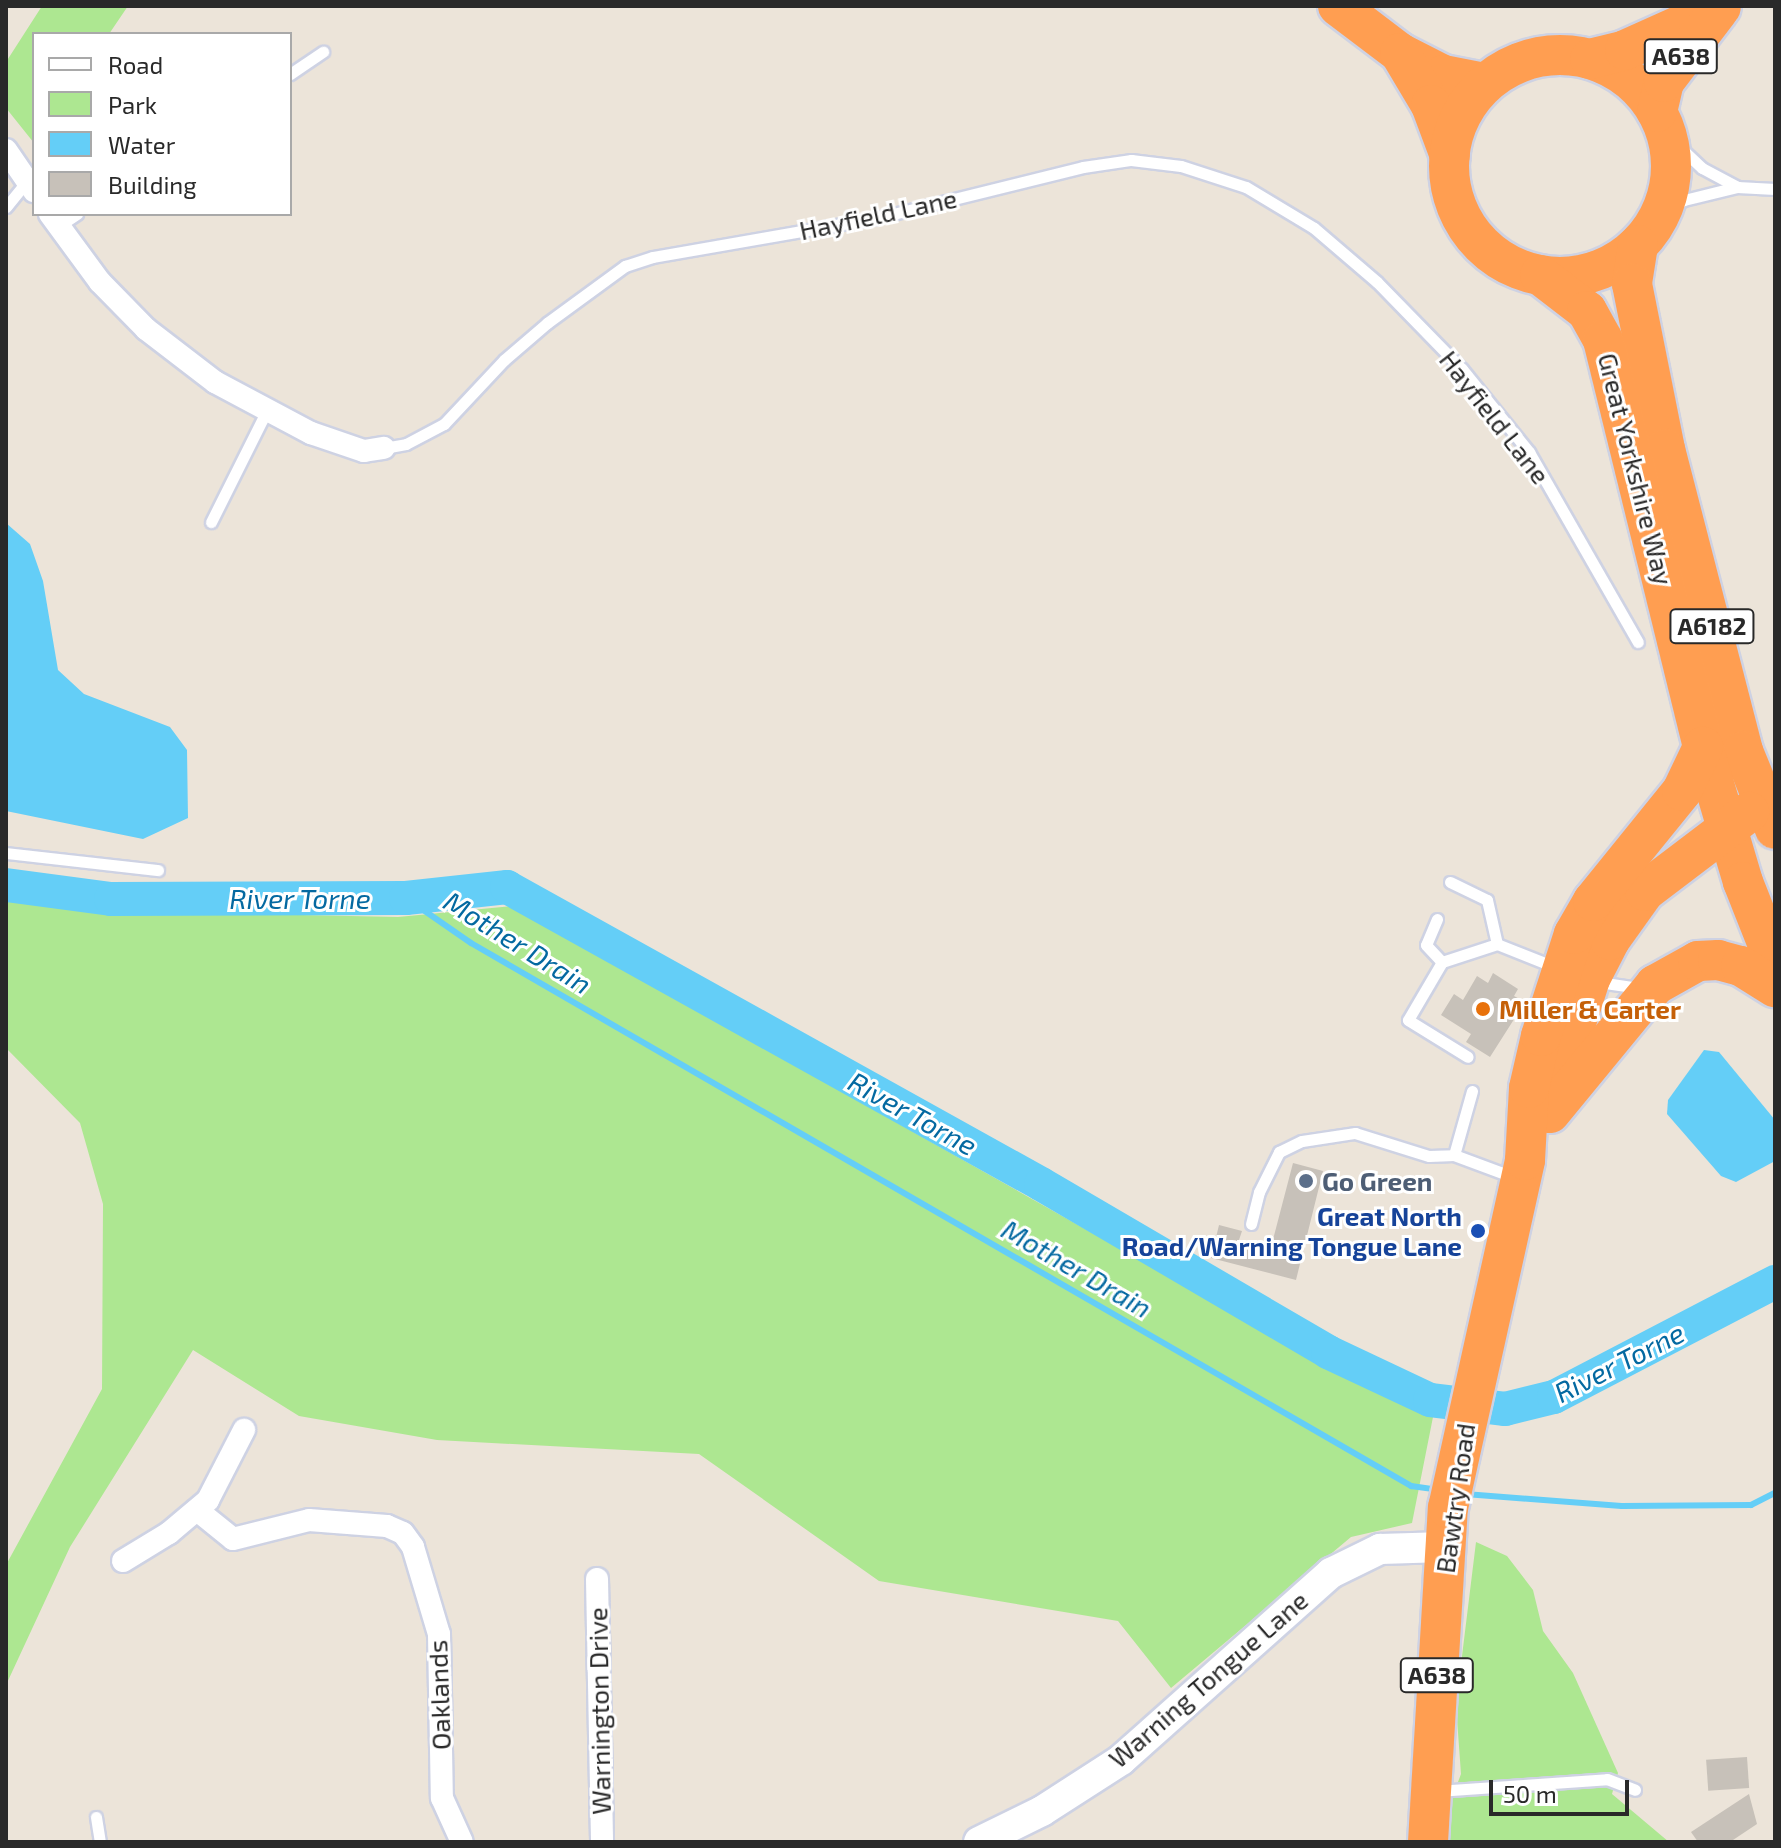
<!DOCTYPE html>
<style>
body{margin:0}
#map{position:relative;width:1781px;height:1848px;overflow:hidden;background:#ece4d9;font-family:"Exo 2",sans-serif}
div>[style]{position:absolute}
.green>*{inset:0;background:#ade791}
.water>*{inset:0;background:#64cef7}
.stream>*{height:6px;margin:-3px;padding:0 3px;transform-origin:3px;border-radius:3px;background:#64cef7}
.river>*{height:34px;margin:-17px;padding:0 17px;transform-origin:17px;border-radius:17px;background:#64cef7}
.building>*{inset:0;background:#c7c1b9;transform-origin:0 0}
.roads{filter:drop-shadow(2px 0 #ced2e3) drop-shadow(-2px 0 #ced2e3) drop-shadow(0 2px #ced2e3) drop-shadow(0 -2px #ced2e3)}
.lane>*{height:11px;margin:-5.5px;padding:0 5.5px;transform-origin:5.5px;border-radius:5.5px;background:#fff}
.street>*{height:22px;margin:-11px;padding:0 11px;transform-origin:11px;border-radius:11px;background:#fff}
.secondary>*{height:30px;margin:-15px;padding:0 15px;transform-origin:15px;border-radius:15px;background:#fff}
.highway>*{height:40px;margin:-20px;padding:0 20px;transform-origin:20px;border-radius:20px;background:#ff9e51}
.highway>.ring{margin:-20px;padding:0;box-sizing:content-box;background:none;border:40px solid #ff9e51;border-radius:50%}
.dots>*{width:22px;height:22px;translate:-50% -50%;box-sizing:border-box;border:4px solid #fff;border-radius:50%}
span{translate:-50% -50%;white-space:nowrap;text-align:center;line-height:1.15;-webkit-text-stroke:6px #fff;paint-order:stroke}
.shield-label span{padding:2px 6px;background:#fff;border:2px solid;border-radius:6px;-webkit-text-stroke-width:0}
.shield-label{font-size:24px;color:#292929;font-weight:700}
.street-label{font-size:26px;color:#292929}
.food-label{font-size:26px;color:#c56008;font-weight:700}
.left{translate:0 -50%;text-align:left}
.service-label{font-size:26px;color:#4e5e75;font-weight:700}
.transit-label{font-size:26px;color:#164399;font-weight:700}
.right{translate:-100% -50%;text-align:right}
.water-label{font-size:28px;color:#0469a1;font-style:italic}
.frame{position:absolute;inset:0;border:8px solid #292929;pointer-events:none}
.legend{position:absolute;left:32px;top:32px;width:260px;height:184px;box-sizing:border-box;background:#fff;border:2px solid #a9a9a9;margin:0;padding:10px 14px;list-style:none;font-size:24px;color:#292929}
.legend li{display:flex;align-items:center;gap:16px;height:40px}
.legend b{width:40px;border:2px solid #a9a9a9}
.scale{position:absolute;left:1489px;top:1780px;width:140px;height:36px;box-sizing:border-box;border:4px solid #292929;border-top:0;padding-left:10px;font-size:24px;line-height:28px;white-space:nowrap;color:#292929;-webkit-text-stroke:6px #fff;paint-order:stroke}
</style>
<div id="map">
<div class="green">
<i style="clip-path:polygon(42px 6px,128px 6px,109px 34px,34px 34px,34px 143px,6px 108px,6px 62px)"></i>
<i style="clip-path:polygon(6px 899px,109px 911px,398px 917px,512px 906px,1355px 1381px,1434px 1412px,1412px 1523px,1351px 1537px,1171px 1688px,1118px 1621px,879px 1581px,699px 1454px,437px 1440px,299px 1416px,193px 1350px,70px 1547px,6px 1685px,6px 1565px,102px 1389px,103px 1204px,80px 1123px,6px 1048px)"></i>
<i style="clip-path:polygon(1476px 1542px,1507px 1556px,1533px 1590px,1543px 1631px,1573px 1673px,1618px 1773px,1612px 1794px,1669px 1842px,1449px 1842px,1449px 1806px,1461px 1774px,1456px 1705px)"></i>
</div>
<div class="water">
<i style="clip-path:polygon(6px 523px,30px 544px,43px 581px,58px 670px,84px 694px,170px 727px,187px 750px,188px 818px,143px 839px,6px 811px)"></i>
<i style="clip-path:polygon(1704px 1050px,1719px 1052px,1775px 1120px,1775px 1161px,1736px 1182px,1721px 1176px,1667px 1114px,1668px 1100px)"></i>
</div>
<div class="stream">
<i style="left:406px;top:898px;width:79px;rotate:34.7deg"></i>
<i style="left:471px;top:943px;width:1086px;rotate:30.01deg"></i>
<i style="left:1411px;top:1486px;width:28px;rotate:8deg"></i>
<i style="left:1465px;top:1494px;width:157px;rotate:4.4deg"></i>
<i style="left:1622px;top:1506px;width:129px;rotate:-0.4deg"></i>
<i style="left:1751px;top:1505px;width:27px;rotate:-27deg"></i>
</div>
<div class="river">
<i style="left:6px;top:885px;width:106px;rotate:7.6deg"></i>
<i style="left:111px;top:899px;width:295px;rotate:-0.2deg"></i>
<i style="left:406px;top:898px;width:102px;rotate:-6.2deg"></i>
<i style="left:507px;top:887px;width:611px;rotate:29.08deg"></i>
<i style="left:1041px;top:1184px;width:333px;rotate:30.3deg"></i>
<i style="left:1328px;top:1352px;width:113px;rotate:25.2deg"></i>
<i style="left:1430px;top:1400px;width:76px;rotate:6.8deg"></i>
<i style="left:1505px;top:1409px;width:50px;rotate:-13.8deg"></i>
<i style="left:1554px;top:1397px;width:249px;rotate:-27.5deg"></i>
</div>
<div class="building">
<i style="clip-path:polygon(1493px 973px,1518px 989px,1514px 996px,1525px 1002px,1490px 1057px,1466px 1042px,1471px 1034px,1441px 1015px,1454px 994px,1463px 1000px,1477px 976px,1488px 983px)"></i>
<i style="clip-path:polygon(1293px 1163px,1323px 1171px,1296px 1280px,1211px 1258px,1219px 1225px,1242px 1231px,1238px 1243px,1270px 1251px)"></i>
<i style="left:1747px;top:1757px;width:31px;height:41px;rotate:86deg"></i>
<i style="clip-path:polygon(1749px 1794px,1757px 1824px,1730px 1842px,1698px 1842px,1691px 1832px)"></i>
</div>
<div class="roads">
<div class="lane">
<i style="left:290px;top:74px;width:40px;rotate:-34deg"></i>
<i style="left:1667px;top:135px;width:48px;rotate:43.3deg"></i>
<i style="left:1702px;top:168px;width:40px;rotate:28deg"></i>
<i style="left:6px;top:207px;width:33px;rotate:-51deg"></i>
<i style="left:1661px;top:212px;width:26px;rotate:-28deg"></i>
<i style="left:1684px;top:200px;width:55px;rotate:-13.8deg"></i>
<i style="left:1737px;top:187px;width:38px;rotate:3deg"></i>
<i style="left:59px;top:226px;width:22px;rotate:-34deg"></i>
<i style="left:384px;top:448px;width:22px;rotate:-10deg"></i>
<i style="left:406px;top:444px;width:43px;rotate:-27.8deg"></i>
<i style="left:444px;top:424px;width:88px;rotate:-46.8deg"></i>
<i style="left:504px;top:360px;width:57px;rotate:-40.7deg"></i>
<i style="left:547px;top:323px;width:97px;rotate:-36.2deg"></i>
<i style="left:625px;top:266px;width:29px;rotate:-18deg"></i>
<i style="left:653px;top:257px;width:227px;rotate:-9.9deg"></i>
<i style="left:877px;top:218px;width:212px;rotate:-13.9deg"></i>
<i style="left:1083px;top:167px;width:49px;rotate:-8.3deg"></i>
<i style="left:1131px;top:160px;width:50px;rotate:6.8deg"></i>
<i style="left:1181px;top:166px;width:68px;rotate:17.9deg"></i>
<i style="left:1246px;top:187px;width:79px;rotate:31.1deg"></i>
<i style="left:1314px;top:228px;width:83px;rotate:40.6deg"></i>
<i style="left:1377px;top:282px;width:122px;rotate:45.7deg"></i>
<i style="left:1462px;top:369px;width:107px;rotate:51.1deg"></i>
<i style="left:1529px;top:452px;width:219px;rotate:60.2deg"></i>
<i style="left:211px;top:522px;width:125px;rotate:-63.4deg"></i>
<i style="left:6px;top:853px;width:153px;rotate:6.4deg"></i>
<i style="left:1450px;top:882px;width:41px;rotate:25.9deg"></i>
<i style="left:1487px;top:900px;width:45px;rotate:77.2deg"></i>
<i style="left:1437px;top:919px;width:28px;rotate:113deg"></i>
<i style="left:1426px;top:945px;width:23px;rotate:47deg"></i>
<i style="left:1442px;top:962px;width:58px;rotate:-18.1deg"></i>
<i style="left:1497px;top:944px;width:62px;rotate:21.6deg"></i>
<i style="left:1442px;top:962px;width:67px;rotate:120.4deg"></i>
<i style="left:1408px;top:1020px;width:70px;rotate:31.7deg"></i>
<i style="left:1598px;top:982px;width:41px;rotate:8.3deg"></i>
<i style="left:1472px;top:1091px;width:66px;rotate:105.7deg"></i>
<i style="left:1454px;top:1155px;width:66px;rotate:20.4deg"></i>
<i style="left:1251px;top:1224px;width:33px;rotate:-76deg"></i>
<i style="left:1259px;top:1192px;width:45px;rotate:-63.4deg"></i>
<i style="left:1279px;top:1152px;width:25px;rotate:-26deg"></i>
<i style="left:1302px;top:1141px;width:54px;rotate:-8.6deg"></i>
<i style="left:1355px;top:1133px;width:77px;rotate:17.3deg"></i>
<i style="left:1429px;top:1156px;width:25px;rotate:-2deg"></i>
<i style="left:1437px;top:1791px;width:170px;rotate:-4deg"></i>
<i style="left:1607px;top:1779px;width:30px;rotate:21deg"></i>
<i style="left:96px;top:1817px;width:25px;rotate:81deg"></i>
</div>
<div class="street">
<i style="left:6px;top:150px;width:50px;rotate:55.7deg"></i>
<i style="left:50px;top:214px;width:84px;rotate:53.7deg"></i>
<i style="left:100px;top:282px;width:66px;rotate:45.6deg"></i>
<i style="left:146px;top:329px;width:87px;rotate:37.5deg"></i>
<i style="left:215px;top:382px;width:109px;rotate:28deg"></i>
<i style="left:311px;top:433px;width:56px;rotate:18.8deg"></i>
<i style="left:364px;top:451px;width:20px;rotate:-9deg"></i>
<i style="left:197px;top:1510px;width:46px;rotate:38.9deg"></i>
<i style="left:233px;top:1539px;width:78px;rotate:-14deg"></i>
<i style="left:309px;top:1520px;width:78px;rotate:4.4deg"></i>
<i style="left:387px;top:1526px;width:17px;rotate:24deg"></i>
<i style="left:403px;top:1533px;width:17px;rotate:54deg"></i>
<i style="left:413px;top:1547px;width:91px;rotate:73.4deg"></i>
<i style="left:439px;top:1634px;width:164px;rotate:89deg"></i>
<i style="left:442px;top:1798px;width:48px;rotate:65.6deg"></i>
<i style="left:123px;top:1561px;width:54px;rotate:-31.3deg"></i>
<i style="left:169px;top:1533px;width:51px;rotate:-40.2deg"></i>
<i style="left:208px;top:1500px;width:79px;rotate:-62.8deg"></i>
<i style="left:597px;top:1579px;width:263px;rotate:88.9deg"></i>
</div>
<div class="secondary">
<i style="left:979px;top:1842px;width:70px;rotate:-26.2deg"></i>
<i style="left:1042px;top:1811px;width:94px;rotate:-32.8deg"></i>
<i style="left:1121px;top:1760px;width:281px;rotate:-41.7deg"></i>
<i style="left:1331px;top:1573px;width:55px;rotate:-26.1deg"></i>
<i style="left:1380px;top:1549px;width:65px;rotate:-1.8deg"></i>
</div>
<div class="highway">
<i style="left:1338px;top:6px;width:78px;rotate:37.2deg"></i>
<i style="left:1400px;top:53px;width:48px;rotate:27.1deg"></i>
<i style="left:1443px;top:75px;width:43px;rotate:10.8deg"></i>
<i style="left:1400px;top:53px;width:61px;rotate:59.2deg"></i>
<i style="left:1431px;top:105px;width:54px;rotate:69.6deg"></i>
<i class="ring" style="left:1449px;top:55px;width:182px;height:182px"></i>
<i style="left:1590px;top:59px;width:36px;rotate:-14deg"></i>
<i style="left:1625px;top:50px;width:105px;rotate:-24.1deg"></i>
<i style="left:1657px;top:112px;width:31px;rotate:-77deg"></i>
<i style="left:1664px;top:82px;width:89px;rotate:-52.7deg"></i>
<i style="left:1638px;top:245px;width:39px;rotate:99deg"></i>
<i style="left:1632px;top:284px;width:168px;rotate:78.7deg"></i>
<i style="left:1665px;top:449px;width:312px;rotate:75.5deg"></i>
<i style="left:1743px;top:751px;width:84px;rotate:67.7deg"></i>
<i style="left:1540px;top:275px;width:59px;rotate:37.5deg"></i>
<i style="left:1587px;top:311px;width:33px;rotate:61deg"></i>
<i style="left:1603px;top:340px;width:419px;rotate:76.2deg"></i>
<i style="left:1703px;top:747px;width:141px;rotate:73.5deg"></i>
<i style="left:1743px;top:882px;width:87px;rotate:68.4deg"></i>
<i style="left:1559px;top:1076px;width:102px;rotate:-72.3deg"></i>
<i style="left:1590px;top:979px;width:44px;rotate:-62.9deg"></i>
<i style="left:1610px;top:940px;width:60px;rotate:-54.5deg"></i>
<i style="left:1645px;top:891px;width:131px;rotate:-37.2deg"></i>
<i style="left:1550px;top:1113px;width:166px;rotate:-50.6deg"></i>
<i style="left:1655px;top:985px;width:49px;rotate:-29.2deg"></i>
<i style="left:1698px;top:961px;width:20px;rotate:-3deg"></i>
<i style="left:1718px;top:960px;width:24px;rotate:15deg"></i>
<i style="left:1741px;top:966px;width:40px;rotate:32deg"></i>
<i style="left:1428px;top:1842px;width:335px;rotate:-86.6deg"></i>
<i style="left:1448px;top:1508px;width:356px;rotate:-77.5deg"></i>
<i style="left:1525px;top:1160px;width:72px;rotate:-86.8deg"></i>
<i style="left:1529px;top:1088px;width:53px;rotate:-77deg"></i>
<i style="left:1541px;top:1036px;width:107px;rotate:-72.1deg"></i>
<i style="left:1574px;top:934px;width:38px;rotate:-60deg"></i>
<i style="left:1593px;top:901px;width:141px;rotate:-51deg"></i>
<i style="left:1682px;top:791px;width:49px;rotate:-64.5deg"></i>
</div>
</div>
<div class="dots">
<i style="left:1483px;top:1009px;background:#e8710a"></i>
<i style="left:1306px;top:1181px;background:#5c6f8a"></i>
<i style="left:1478px;top:1231px;background:#1a4fb4"></i>
</div>
<div class="shield-label">
<span style="left:1681px;top:56px">A638</span>
<span style="left:1712px;top:626px">A6182</span>
<span style="left:1437px;top:1675px">A638</span>
</div>
<div class="street-label">
<span style="left:878px;top:214px;rotate:-12deg">Hayfield Lane</span>
<span style="left:1495px;top:417px;rotate:52deg">Hayfield Lane</span>
<span style="left:1636px;top:469px;rotate:76deg">Great Yorkshire Way</span>
<span style="left:1455px;top:1498px;rotate:-82deg">Bawtry Road</span>
<span style="left:1208px;top:1679px;rotate:-41deg">Warning Tongue Lane</span>
<span style="left:439px;top:1695px;rotate:-92deg">Oaklands</span>
<span style="left:599px;top:1711px;rotate:-91deg">Warnington Drive</span>
</div>
<div class="food-label">
<span class="left" style="left:1499px;top:1009px">Miller &amp; Carter</span>
</div>
<div class="service-label">
<span class="left" style="left:1322px;top:1181px">Go Green</span>
</div>
<div class="transit-label">
<span class="right" style="left:1462px;top:1231px">Great North<br>Road/Warning Tongue Lane</span>
</div>
<div class="water-label">
<span style="left:300px;top:898px">River Torne</span>
<span style="left:518px;top:942px;rotate:32deg">Mother Drain</span>
<span style="left:913px;top:1113px;rotate:29deg">River Torne</span>
<span style="left:1077px;top:1268px;rotate:30deg">Mother Drain</span>
<span style="left:1619px;top:1362px;rotate:-27deg">River Torne</span>
</div>
<div class="frame"></div>
<ul class="legend">
<li><b style="height:10px;background:#fff"></b>Road</li>
<li><b style="height:22px;background:#ade791"></b>Park</li>
<li><b style="height:22px;background:#64cef7"></b>Water</li>
<li><b style="height:22px;background:#c7c1b9"></b>Building</li>
</ul>
<div class="scale">50 m</div>
</div>
